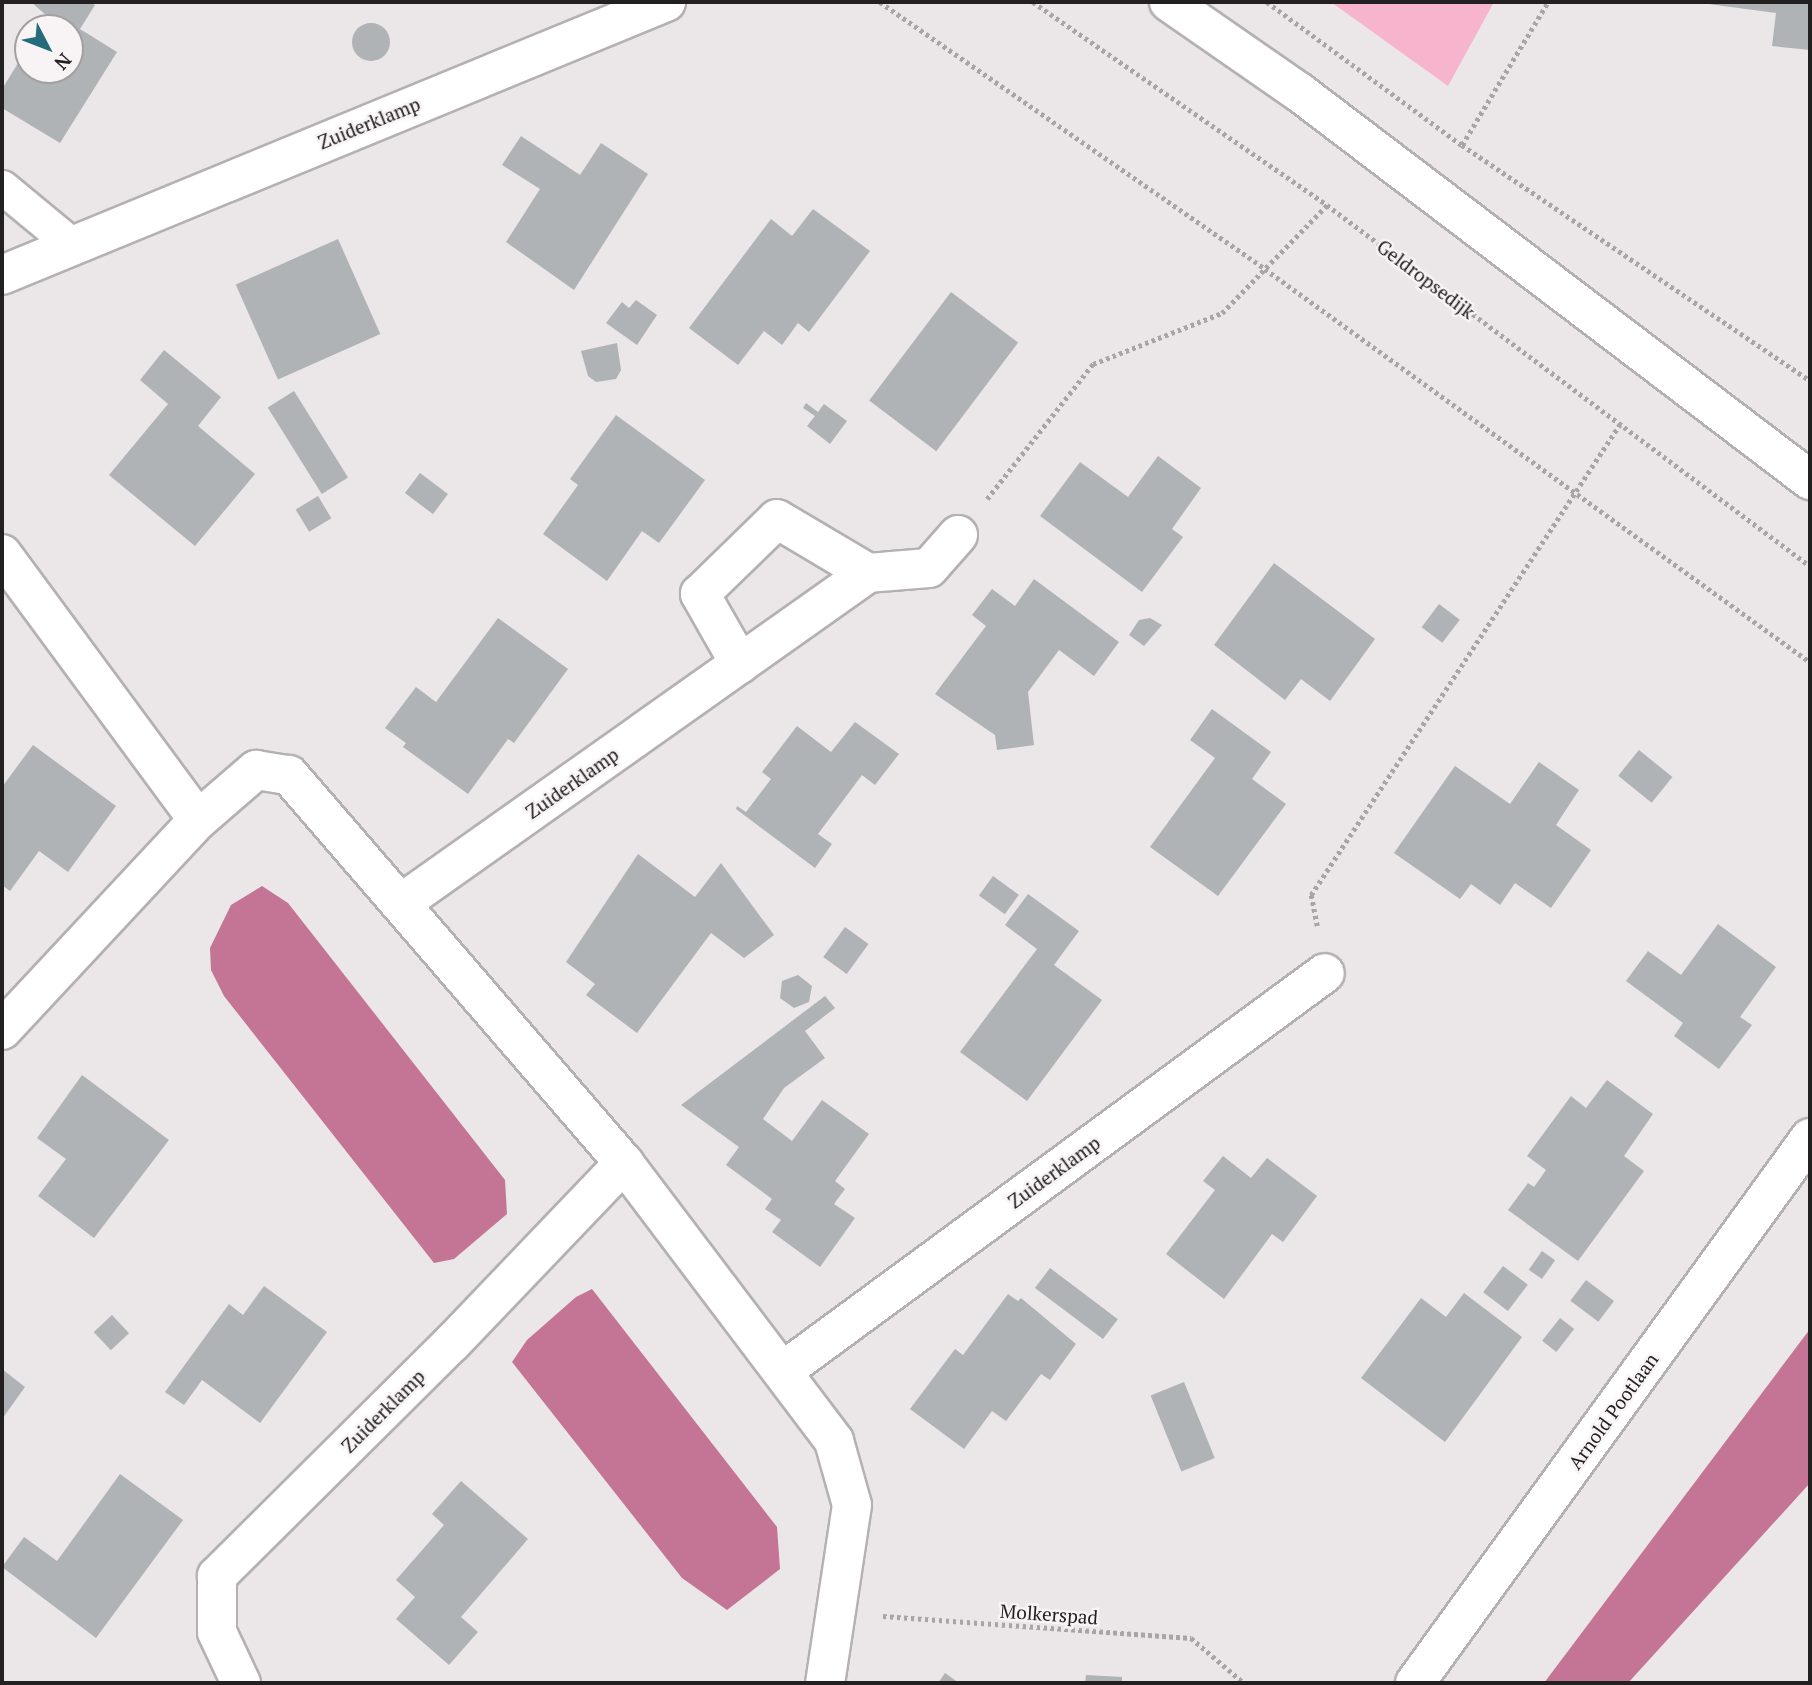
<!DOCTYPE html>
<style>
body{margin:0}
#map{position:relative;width:1812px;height:1685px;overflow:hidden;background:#ebe6e7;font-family:"PT Serif",serif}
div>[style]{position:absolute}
.green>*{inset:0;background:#f7b4cd}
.water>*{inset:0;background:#c47494}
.building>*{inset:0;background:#afb3b5;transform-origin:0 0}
.round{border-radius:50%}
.path>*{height:4.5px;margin-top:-2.25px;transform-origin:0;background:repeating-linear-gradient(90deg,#a9a5a6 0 3.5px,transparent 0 7px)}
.roads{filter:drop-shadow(2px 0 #b5b0b2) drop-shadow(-2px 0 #b5b0b2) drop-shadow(0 2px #b5b0b2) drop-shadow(0 -2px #b5b0b2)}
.service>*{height:33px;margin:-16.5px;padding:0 16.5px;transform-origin:16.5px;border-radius:16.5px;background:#fff}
.minor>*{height:38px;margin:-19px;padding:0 19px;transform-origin:19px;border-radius:19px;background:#fff}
.tertiary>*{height:38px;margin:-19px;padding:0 19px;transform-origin:19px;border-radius:19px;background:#fff}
span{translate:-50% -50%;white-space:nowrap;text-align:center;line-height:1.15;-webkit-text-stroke:5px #f8f3f5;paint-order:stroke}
.street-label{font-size:19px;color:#222021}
.frame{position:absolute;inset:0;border:4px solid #222021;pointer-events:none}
.north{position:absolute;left:14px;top:14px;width:70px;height:70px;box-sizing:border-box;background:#f8f3f5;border:2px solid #a29fa0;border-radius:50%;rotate:132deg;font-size:19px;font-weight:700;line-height:28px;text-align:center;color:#222021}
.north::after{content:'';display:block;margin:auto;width:24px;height:32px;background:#266b7b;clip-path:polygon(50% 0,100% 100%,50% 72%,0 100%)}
</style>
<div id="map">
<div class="green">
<i style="clip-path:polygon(1331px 2px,1494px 2px,1448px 86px)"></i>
</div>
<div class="water">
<i style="clip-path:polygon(262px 886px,288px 903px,505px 1180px,507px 1214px,454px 1259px,434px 1263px,224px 996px,211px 970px,210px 948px,231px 905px)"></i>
<i style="clip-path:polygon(592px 1289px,777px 1527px,780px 1569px,727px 1610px,682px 1578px,512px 1362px,527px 1340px,576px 1297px)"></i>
<i style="clip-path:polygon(1810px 1329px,1810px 1483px,1628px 1683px,1544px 1683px)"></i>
</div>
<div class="building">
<i style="clip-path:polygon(31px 2px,89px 2px,95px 5px,80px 29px,117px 52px,60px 143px,2px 108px,2px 89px,28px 47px,28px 70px,70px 70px,70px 28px,40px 28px,47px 16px)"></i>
<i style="clip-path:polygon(1693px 2px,1810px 2px,1810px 50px,1772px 46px,1776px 13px)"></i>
<i class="round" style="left:352px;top:23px;width:38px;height:38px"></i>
<i style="clip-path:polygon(521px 136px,580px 175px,601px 143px,648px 174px,574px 290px,506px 242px,540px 189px,502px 165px)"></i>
<i style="clip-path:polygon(813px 209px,870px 251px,809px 332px,798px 323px,782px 345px,764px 331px,738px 365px,689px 328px,771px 219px,792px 236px)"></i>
<i style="left:338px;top:239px;width:104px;height:112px;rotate:66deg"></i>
<i style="left:951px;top:292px;width:84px;height:136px;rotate:37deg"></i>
<i style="clip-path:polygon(636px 300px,657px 315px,637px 345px,606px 323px,622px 302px,629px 308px)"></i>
<i style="clip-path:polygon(617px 343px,621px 370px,616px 379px,596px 382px,588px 376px,581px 351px)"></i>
<i style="clip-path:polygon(164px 350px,221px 397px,198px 426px,255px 474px,195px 546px,109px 475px,168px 404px,140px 380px)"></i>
<i style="left:294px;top:391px;width:102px;height:31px;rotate:58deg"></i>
<i style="clip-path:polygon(806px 403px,818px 412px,824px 404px,847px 421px,830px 444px,807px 426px,815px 416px,803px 408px)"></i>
<i style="clip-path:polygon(616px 415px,705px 480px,659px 543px,642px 531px,607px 581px,543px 534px,578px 485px,570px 479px)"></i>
<i style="clip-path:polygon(1158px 456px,1201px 488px,1172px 529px,1183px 537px,1142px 592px,1040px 516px,1080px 462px,1128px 497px)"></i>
<i style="left:420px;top:473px;width:35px;height:25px;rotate:37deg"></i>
<i style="left:318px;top:496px;width:26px;height:26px;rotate:59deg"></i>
<i style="clip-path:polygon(1274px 563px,1375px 639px,1330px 701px,1301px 679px,1285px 700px,1214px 645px)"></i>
<i style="clip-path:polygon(1034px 579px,1119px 642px,1094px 676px,1059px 650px,1028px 692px,1034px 745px,997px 750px,995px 735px,935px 694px,986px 626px,972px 615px,992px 589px,1015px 606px)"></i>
<i style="left:1439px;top:604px;width:26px;height:29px;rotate:37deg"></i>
<i style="clip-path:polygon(498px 618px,568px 669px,514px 743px,508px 739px,468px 794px,403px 747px,406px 743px,385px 728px,416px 687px,436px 702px)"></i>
<i style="clip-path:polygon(1150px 618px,1162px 625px,1144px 646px,1129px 635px,1139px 620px)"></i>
<i style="clip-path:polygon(1212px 709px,1271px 752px,1252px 779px,1286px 804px,1218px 896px,1150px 847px,1215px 758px,1190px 740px)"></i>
<i style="clip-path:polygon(855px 722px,899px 754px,875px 785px,862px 775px,818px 834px,832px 844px,815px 868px,736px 809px,737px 806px,746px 812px,771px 779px,762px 772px,797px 726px,831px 752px)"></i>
<i style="clip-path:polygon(33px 745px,116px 806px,68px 872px,39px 851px,10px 891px,2px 885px,2px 787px)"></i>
<i style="left:1639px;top:750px;width:43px;height:33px;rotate:39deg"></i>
<i style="clip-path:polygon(1539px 762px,1579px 790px,1556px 825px,1591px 850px,1551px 908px,1515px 883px,1500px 905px,1471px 884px,1460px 899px,1394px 853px,1455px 766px,1510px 804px)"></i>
<i style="clip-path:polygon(638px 854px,695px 897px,721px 863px,774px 935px,744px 958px,711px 933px,637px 1033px,586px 995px,595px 984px,566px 962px)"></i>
<i style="left:993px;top:876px;width:32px;height:24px;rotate:36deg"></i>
<i style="clip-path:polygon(1028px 894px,1079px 931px,1054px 965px,1102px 1000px,1027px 1101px,960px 1052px,1037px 949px,1005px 925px)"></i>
<i style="clip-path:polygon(1718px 924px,1776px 967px,1740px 1017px,1752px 1025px,1719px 1069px,1674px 1036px,1683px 1023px,1626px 981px,1648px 951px,1681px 975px)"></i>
<i style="left:845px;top:927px;width:29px;height:37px;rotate:36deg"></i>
<i style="clip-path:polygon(798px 975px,812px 986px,809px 1002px,794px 1008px,780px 998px,782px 981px)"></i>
<i style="clip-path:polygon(825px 996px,835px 1008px,805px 1031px,825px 1058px,784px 1088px,763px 1119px,792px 1141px,822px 1100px,869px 1134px,835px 1181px,845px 1189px,834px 1204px,855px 1218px,820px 1267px,772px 1232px,781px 1220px,765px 1209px,772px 1199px,726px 1165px,739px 1147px,681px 1105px)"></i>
<i style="clip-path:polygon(82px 1075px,169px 1140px,94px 1238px,38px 1196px,66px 1159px,37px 1138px)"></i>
<i style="clip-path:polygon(1607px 1080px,1653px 1114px,1624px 1156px,1644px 1171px,1578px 1261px,1508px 1210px,1528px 1183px,1534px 1187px,1546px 1170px,1527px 1156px,1571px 1096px,1586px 1108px)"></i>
<i style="clip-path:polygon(1223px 1156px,1251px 1178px,1267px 1158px,1317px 1196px,1283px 1242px,1272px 1234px,1224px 1299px,1166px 1254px,1215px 1190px,1203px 1181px)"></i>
<i style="left:1542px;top:1251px;width:16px;height:23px;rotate:35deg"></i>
<i style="left:1503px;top:1266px;width:31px;height:33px;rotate:37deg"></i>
<i style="left:1050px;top:1268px;width:85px;height:25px;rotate:37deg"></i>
<i style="left:1586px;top:1280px;width:35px;height:26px;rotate:37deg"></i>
<i style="clip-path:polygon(264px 1286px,327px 1332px,260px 1423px,202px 1380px,184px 1405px,165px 1392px,229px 1304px,243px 1315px)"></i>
<i style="clip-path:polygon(1464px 1293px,1522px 1337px,1445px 1442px,1361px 1378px,1421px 1298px,1446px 1317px)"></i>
<i style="clip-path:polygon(1008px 1294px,1018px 1301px,1021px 1298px,1076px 1344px,1050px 1380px,1041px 1374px,1006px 1421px,992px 1411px,964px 1449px,910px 1409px,955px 1349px,963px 1355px)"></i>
<i style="left:112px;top:1315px;width:25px;height:25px;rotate:47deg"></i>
<i style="left:1560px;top:1318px;width:18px;height:29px;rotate:38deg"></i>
<i style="clip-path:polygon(2px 1369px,25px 1387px,2px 1419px)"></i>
<i style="left:1184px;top:1382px;width:82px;height:36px;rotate:68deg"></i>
<i style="clip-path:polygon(120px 1474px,183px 1520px,96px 1638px,2px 1567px,24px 1537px,57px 1561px)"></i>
<i style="clip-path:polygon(461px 1481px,528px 1539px,461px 1617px,478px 1632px,449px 1665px,396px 1619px,415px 1597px,396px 1580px,444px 1525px,432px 1514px)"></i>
<i style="clip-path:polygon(945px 1673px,959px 1683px,938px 1683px)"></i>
<i style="clip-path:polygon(1086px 1675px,1122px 1677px,1122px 1683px,1085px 1683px)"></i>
</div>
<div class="path">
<i style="left:880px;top:2px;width:469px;rotate:34.7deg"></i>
<i style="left:1265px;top:269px;width:672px;rotate:35.8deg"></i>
<i style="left:1033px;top:2px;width:357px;rotate:34.6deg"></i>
<i style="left:1327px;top:205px;width:603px;rotate:36.77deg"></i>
<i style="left:1267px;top:2px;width:242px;rotate:36.3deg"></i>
<i style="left:1462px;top:145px;width:420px;rotate:34.1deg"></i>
<i style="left:1462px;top:145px;width:167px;rotate:-59deg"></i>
<i style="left:987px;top:499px;width:172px;rotate:-51.9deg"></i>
<i style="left:1093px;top:364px;width:139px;rotate:-21.6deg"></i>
<i style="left:1222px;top:313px;width:151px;rotate:-45.8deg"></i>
<i style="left:1317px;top:926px;width:32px;rotate:-101deg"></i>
<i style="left:1311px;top:895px;width:563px;rotate:-56.73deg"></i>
<i style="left:883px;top:1616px;width:309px;rotate:4.1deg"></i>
<i style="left:1191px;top:1638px;width:70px;rotate:40.3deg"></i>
</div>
<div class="roads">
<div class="service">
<i style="left:2px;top:187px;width:89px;rotate:39.6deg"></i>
</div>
<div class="minor">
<i style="left:2px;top:275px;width:718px;rotate:-22.35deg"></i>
<i style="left:2px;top:554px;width:330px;rotate:53.6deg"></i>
<i style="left:740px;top:664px;width:81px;rotate:-119.7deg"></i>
<i style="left:700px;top:594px;width:107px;rotate:-44.2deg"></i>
<i style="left:777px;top:519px;width:106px;rotate:30.7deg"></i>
<i style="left:868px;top:573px;width:61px;rotate:-4.7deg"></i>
<i style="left:929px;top:568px;width:44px;rotate:-48.7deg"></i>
<i style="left:403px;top:902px;width:570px;rotate:-35.28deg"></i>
<i style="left:2px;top:1030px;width:287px;rotate:-47deg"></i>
<i style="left:198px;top:820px;width:77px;rotate:-40.8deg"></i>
<i style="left:256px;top:770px;width:33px;rotate:9deg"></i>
<i style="left:289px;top:775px;width:513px;rotate:49.19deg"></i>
<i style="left:624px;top:1163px;width:348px;rotate:52.9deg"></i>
<i style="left:834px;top:1441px;width:66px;rotate:74.3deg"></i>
<i style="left:852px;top:1505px;width:180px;rotate:98.6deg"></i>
<i style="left:783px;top:1371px;width:672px;rotate:-36.29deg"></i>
<i style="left:241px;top:1683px;width:56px;rotate:-115.2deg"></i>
<i style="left:217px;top:1632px;width:56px;rotate:-90deg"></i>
<i style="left:217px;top:1576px;width:331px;rotate:-44.8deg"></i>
<i style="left:452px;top:1343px;width:249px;rotate:-46.3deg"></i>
</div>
<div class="tertiary">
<i style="left:1169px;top:2px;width:158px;rotate:34.7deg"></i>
<i style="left:1299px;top:92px;width:642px;rotate:37.21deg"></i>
<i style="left:1415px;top:1683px;width:673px;rotate:-54.07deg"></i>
</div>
</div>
<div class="street-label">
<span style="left:369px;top:123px;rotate:-22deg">Zuiderklamp</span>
<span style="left:1426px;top:279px;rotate:37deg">Geldropsedijk</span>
<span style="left:572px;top:783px;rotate:-35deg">Zuiderklamp</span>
<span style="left:1054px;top:1172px;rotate:-36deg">Zuiderklamp</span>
<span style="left:383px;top:1411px;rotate:-45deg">Zuiderklamp</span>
<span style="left:1613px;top:1411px;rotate:-54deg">Arnold Pootlaan</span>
<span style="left:1049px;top:1614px;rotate:4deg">Molkerspad</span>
</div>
<div class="frame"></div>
<div class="north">N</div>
</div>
